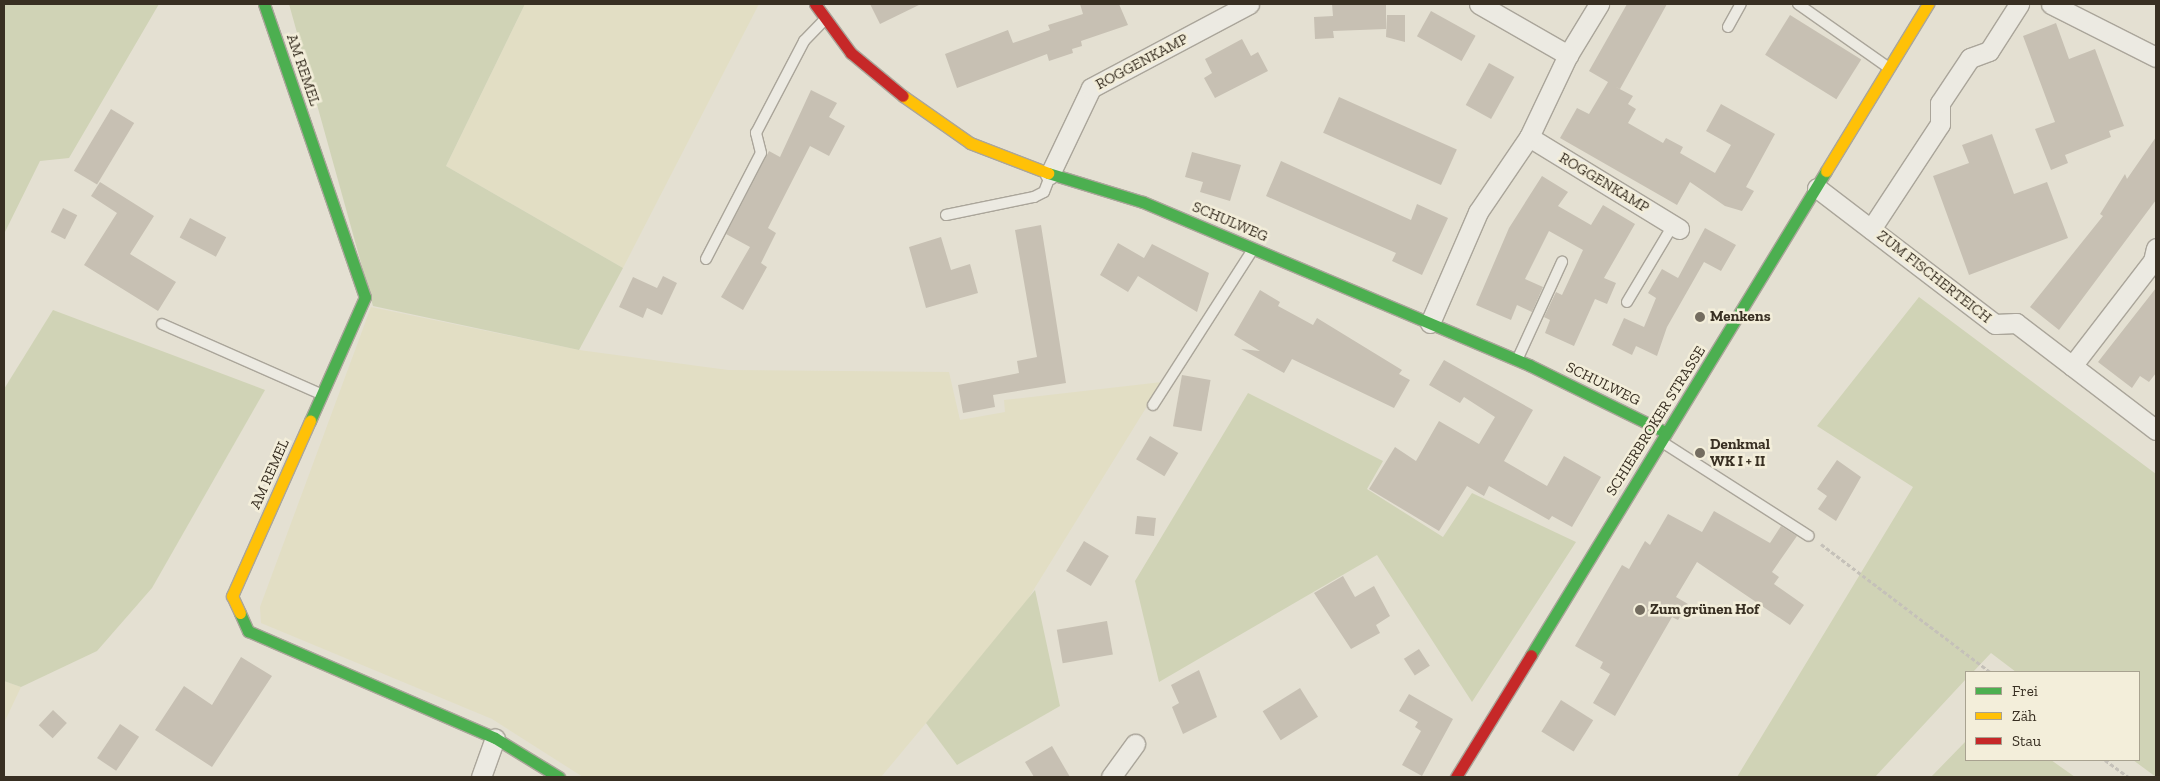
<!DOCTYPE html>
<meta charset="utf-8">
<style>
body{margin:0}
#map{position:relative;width:2160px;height:781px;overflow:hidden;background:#e4e0d2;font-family:"Zilla Slab",serif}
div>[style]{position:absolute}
.farmland>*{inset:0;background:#e2dec4}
.green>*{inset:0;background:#d0d3b6}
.building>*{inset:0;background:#c7c0b3;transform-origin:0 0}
.path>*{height:3px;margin-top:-1.5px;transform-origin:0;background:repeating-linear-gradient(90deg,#c5c1b9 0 4px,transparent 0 6.5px)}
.roads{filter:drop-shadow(1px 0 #aaa59a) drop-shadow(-1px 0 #aaa59a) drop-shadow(0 1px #aaa59a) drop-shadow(0 -1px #aaa59a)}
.lane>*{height:10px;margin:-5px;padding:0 5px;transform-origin:5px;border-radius:5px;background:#eceae2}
.street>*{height:19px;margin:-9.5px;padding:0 9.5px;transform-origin:9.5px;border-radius:9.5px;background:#eceae2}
.fast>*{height:11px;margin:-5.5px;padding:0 5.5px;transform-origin:5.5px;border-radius:5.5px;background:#4caf50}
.slow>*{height:11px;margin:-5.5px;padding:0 5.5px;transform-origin:5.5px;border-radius:5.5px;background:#ffc107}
.jam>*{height:11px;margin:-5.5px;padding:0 5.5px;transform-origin:5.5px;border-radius:5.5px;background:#c62828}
.dots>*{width:14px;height:14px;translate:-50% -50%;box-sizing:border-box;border:2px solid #f3eeda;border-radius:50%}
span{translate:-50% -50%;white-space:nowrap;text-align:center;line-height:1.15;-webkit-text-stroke:5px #f3eeda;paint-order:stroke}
.street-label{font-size:15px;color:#382f22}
.poi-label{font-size:15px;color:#382f22;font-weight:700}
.left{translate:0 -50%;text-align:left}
.frame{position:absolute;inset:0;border:5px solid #382f22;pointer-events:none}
.legend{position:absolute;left:1965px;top:671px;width:175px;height:90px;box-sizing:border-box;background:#f3eeda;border:1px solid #a8a290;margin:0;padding:6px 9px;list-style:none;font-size:15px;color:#382f22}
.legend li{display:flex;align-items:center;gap:10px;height:25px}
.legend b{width:25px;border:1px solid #a8a290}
</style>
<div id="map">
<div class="farmland">
<i style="clip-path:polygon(525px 4px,759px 4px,623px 268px,446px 166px)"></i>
<i style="clip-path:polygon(371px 307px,579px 350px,728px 370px,949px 372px,960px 420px,1005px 412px,1004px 400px,1162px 382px,1023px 607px,881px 777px,583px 777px,492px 719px,261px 623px,260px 607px)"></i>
<i style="clip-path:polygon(4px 681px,21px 687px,4px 723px)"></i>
</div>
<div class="green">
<i style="clip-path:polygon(4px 4px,159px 4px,69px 158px,40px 161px,4px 234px)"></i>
<i style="clip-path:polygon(289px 4px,525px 4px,446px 166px,623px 268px,579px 350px,373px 306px)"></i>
<i style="clip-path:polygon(1919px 297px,2156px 474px,2156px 777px,2133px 760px,2139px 760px,2139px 672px,2016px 672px,1991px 653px,1973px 672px,1966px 672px,1966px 679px,1875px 777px,1737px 777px,1913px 487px,1817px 426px)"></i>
<i style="clip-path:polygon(53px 310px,265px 390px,152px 588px,97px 651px,21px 687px,4px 681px,4px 389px)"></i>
<i style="clip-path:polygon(1248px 393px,1383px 461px,1367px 489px,1443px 537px,1472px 493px,1576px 542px,1472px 702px,1377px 555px,1159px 682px,1135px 581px)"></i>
<i style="clip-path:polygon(1035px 590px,1060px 706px,957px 765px,926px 723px)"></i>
<i style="clip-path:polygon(1966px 741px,1966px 760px,2051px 760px,2075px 777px,1931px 777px)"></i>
</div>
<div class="building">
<i style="clip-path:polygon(870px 4px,921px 4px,880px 24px)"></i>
<i style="clip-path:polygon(1080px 4px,1119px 4px,1128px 25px,1081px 41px,1082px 46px,1072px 49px,1073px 53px,1049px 61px,1047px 54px,957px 88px,945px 54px,1008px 30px,1013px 43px,1050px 30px,1048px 25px,1083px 14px)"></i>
<i style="clip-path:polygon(1332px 4px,1386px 4px,1386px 29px,1333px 31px,1334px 38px,1315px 39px,1314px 17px,1333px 16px)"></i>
<i style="clip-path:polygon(1627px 4px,1667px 4px,1620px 89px,1614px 86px,1633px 96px,1628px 104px,1636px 109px,1628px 123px,1663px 143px,1666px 138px,1683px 147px,1680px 153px,1715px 173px,1731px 145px,1706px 131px,1721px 104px,1775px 134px,1746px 187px,1754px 191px,1742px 211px,1725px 206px,1690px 182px,1677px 205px,1560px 138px,1577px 108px,1589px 114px,1608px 82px,1589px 71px)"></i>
<i style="left:1431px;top:11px;width:51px;height:29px;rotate:29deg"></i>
<i style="clip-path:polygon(1387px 15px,1405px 15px,1405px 42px,1386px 37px)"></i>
<i style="left:1790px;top:15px;width:84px;height:47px;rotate:32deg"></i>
<i style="clip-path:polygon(2056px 23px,2069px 59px,2095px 49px,2124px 126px,2109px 131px,2111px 137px,2065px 155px,2068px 163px,2051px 170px,2035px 129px,2055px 122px,2023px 36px)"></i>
<i style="clip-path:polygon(1242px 39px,1251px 56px,1258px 52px,1268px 71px,1215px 98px,1204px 78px,1212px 73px,1205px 59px)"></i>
<i style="left:1489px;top:63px;width:29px;height:48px;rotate:29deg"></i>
<i style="clip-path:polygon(811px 90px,837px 103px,829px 117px,845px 126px,829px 156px,810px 146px,768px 228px,776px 233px,761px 263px,767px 267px,743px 310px,721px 297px,750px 247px,726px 234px,769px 151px,780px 157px)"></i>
<i style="left:1339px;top:97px;width:129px;height:39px;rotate:24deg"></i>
<i style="left:111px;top:109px;width:27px;height:72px;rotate:31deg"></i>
<i style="clip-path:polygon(1992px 134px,2014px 194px,2047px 182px,2068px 238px,1969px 275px,1933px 176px,1969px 163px,1962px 145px)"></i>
<i style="clip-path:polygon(2156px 137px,2156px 200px,2059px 330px,2030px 307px,2103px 216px,2100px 214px,2125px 174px,2127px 179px)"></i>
<i style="clip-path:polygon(1192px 152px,1241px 165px,1230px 201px,1200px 192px,1203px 182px,1185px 177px)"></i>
<i style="clip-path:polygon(1281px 161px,1411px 220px,1417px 204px,1448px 218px,1422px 275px,1392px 261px,1396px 253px,1266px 196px)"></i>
<i style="clip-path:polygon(1542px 176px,1568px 192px,1558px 206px,1591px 225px,1603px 205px,1635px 224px,1604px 278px,1616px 283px,1607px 304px,1595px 299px,1574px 346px,1545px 333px,1550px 320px,1544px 317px,1556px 292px,1562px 295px,1583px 250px,1549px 231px,1525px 279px,1543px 287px,1532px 312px,1517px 305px,1511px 320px,1476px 305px,1509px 228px)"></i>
<i style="clip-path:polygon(100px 182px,154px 216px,130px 254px,176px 282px,158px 311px,84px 265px,117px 213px,91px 196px)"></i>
<i style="left:63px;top:208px;width:16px;height:27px;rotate:27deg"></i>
<i style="left:190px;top:218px;width:41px;height:22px;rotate:28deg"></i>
<i style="clip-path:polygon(1041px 225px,1066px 383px,993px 395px,995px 407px,963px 413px,958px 385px,1019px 373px,1017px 361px,1037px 357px,1015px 230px)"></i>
<i style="clip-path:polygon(1705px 228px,1736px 245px,1721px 271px,1704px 262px,1667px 327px,1657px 356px,1636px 346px,1632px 355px,1612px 345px,1624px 318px,1644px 327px,1656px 298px,1648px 293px,1662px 269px,1678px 278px)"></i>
<i style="clip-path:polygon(941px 237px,951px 270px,970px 264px,978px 293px,926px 308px,909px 247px)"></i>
<i style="clip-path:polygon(1118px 243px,1144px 258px,1152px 244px,1209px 273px,1197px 312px,1138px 276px,1128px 292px,1100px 275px)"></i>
<i style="clip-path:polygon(663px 276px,677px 283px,662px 315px,647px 308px,643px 318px,619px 307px,633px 277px,657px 288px)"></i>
<i style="clip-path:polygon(2156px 288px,2156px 373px,2149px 382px,2140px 376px,2132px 388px,2098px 362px)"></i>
<i style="clip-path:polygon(1260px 290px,1280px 302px,1278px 306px,1313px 325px,1317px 318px,1402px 370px,1399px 374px,1410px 380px,1394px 408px,1292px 359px,1284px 373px,1241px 349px,1260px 351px,1234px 335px)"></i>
<i style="clip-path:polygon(1444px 360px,1533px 410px,1504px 461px,1547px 486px,1564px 456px,1601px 477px,1572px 527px,1552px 516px,1549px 520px,1489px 486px,1484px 496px,1467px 486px,1439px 531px,1369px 489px,1395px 447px,1416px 461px,1439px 421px,1479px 444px,1495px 417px,1464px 397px,1460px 403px,1429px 385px)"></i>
<i style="left:1182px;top:375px;width:29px;height:52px;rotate:10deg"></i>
<i style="left:1150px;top:436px;width:33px;height:27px;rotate:31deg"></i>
<i style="clip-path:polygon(1837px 460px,1861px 477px,1836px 521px,1818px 509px,1827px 496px,1817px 489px)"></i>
<i style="clip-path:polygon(1714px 511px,1770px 543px,1781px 526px,1797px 536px,1772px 572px,1779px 577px,1774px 584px,1804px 605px,1790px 625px,1697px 562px,1676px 597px,1688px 604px,1678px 620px,1672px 617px,1615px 716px,1593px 703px,1610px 674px,1600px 668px,1603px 662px,1575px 646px,1622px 565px,1629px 569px,1645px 541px,1650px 545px,1668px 514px,1702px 532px)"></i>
<i style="left:1137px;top:516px;width:19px;height:18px;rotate:6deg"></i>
<i style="left:1084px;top:541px;width:29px;height:35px;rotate:31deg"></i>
<i style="clip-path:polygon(1343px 576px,1355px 597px,1374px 586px,1390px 616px,1376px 625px,1380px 633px,1351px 649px,1314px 593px)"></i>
<i style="left:1107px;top:621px;width:34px;height:51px;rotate:80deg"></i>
<i style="left:1419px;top:649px;width:20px;height:18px;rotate:57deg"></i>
<i style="clip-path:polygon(241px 657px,272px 676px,212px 767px,155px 730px,184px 686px,212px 705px)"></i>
<i style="clip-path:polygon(1199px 670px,1217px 717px,1183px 734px,1172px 707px,1179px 703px,1171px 685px)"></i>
<i style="left:1300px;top:688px;width:34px;height:44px;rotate:58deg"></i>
<i style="clip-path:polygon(1409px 694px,1453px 719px,1422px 776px,1402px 765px,1421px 731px,1415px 727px,1418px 722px,1399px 711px)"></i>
<i style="left:1561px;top:700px;width:38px;height:37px;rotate:32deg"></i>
<i style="left:53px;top:710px;width:19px;height:21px;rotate:43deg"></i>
<i style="left:120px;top:724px;width:23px;height:41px;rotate:34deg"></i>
<i style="clip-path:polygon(1052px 746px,1070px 777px,1034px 777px,1025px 762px)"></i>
</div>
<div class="path">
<i style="left:1821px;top:544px;width:212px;rotate:37.1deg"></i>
<i style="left:2105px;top:760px;width:29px;rotate:36deg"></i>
</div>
<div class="roads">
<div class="lane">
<i style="left:1798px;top:4px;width:111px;rotate:35.1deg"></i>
<i style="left:1728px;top:27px;width:26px;rotate:-61deg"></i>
<i style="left:946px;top:215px;width:90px;rotate:-11.6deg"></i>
<i style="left:1034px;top:197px;width:11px;rotate:-27deg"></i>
<i style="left:1044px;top:192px;width:17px;rotate:-69deg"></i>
<i style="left:706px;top:259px;width:119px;rotate:-62.6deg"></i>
<i style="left:761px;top:153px;width:21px;rotate:-104deg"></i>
<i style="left:756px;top:133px;width:104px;rotate:-62.4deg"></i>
<i style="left:804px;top:41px;width:30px;rotate:-46deg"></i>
<i style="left:1627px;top:302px;width:90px;rotate:-59.1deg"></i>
<i style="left:162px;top:324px;width:174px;rotate:23.8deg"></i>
<i style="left:1518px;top:358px;width:106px;rotate:-65.4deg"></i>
<i style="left:1153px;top:405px;width:185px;rotate:-57.3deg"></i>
<i style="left:1662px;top:442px;width:174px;rotate:32.6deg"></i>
</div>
<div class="street">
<i style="left:1479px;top:4px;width:103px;rotate:29.8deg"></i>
<i style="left:1568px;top:55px;width:60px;rotate:-58.7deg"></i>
<i style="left:2051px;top:4px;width:118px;rotate:26.8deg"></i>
<i style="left:1529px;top:137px;width:176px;rotate:31.5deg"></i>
<i style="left:1050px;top:174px;width:95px;rotate:-64.5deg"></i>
<i style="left:1091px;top:88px;width:179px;rotate:-28deg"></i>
<i style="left:1817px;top:188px;width:224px;rotate:37.4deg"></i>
<i style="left:1995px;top:324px;width:21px;rotate:-3deg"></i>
<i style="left:2016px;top:323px;width:176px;rotate:37.4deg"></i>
<i style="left:1871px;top:229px;width:126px;rotate:-56.7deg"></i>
<i style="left:1940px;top:124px;width:21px;rotate:-90deg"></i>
<i style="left:1940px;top:103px;width:54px;rotate:-56.3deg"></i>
<i style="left:1970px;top:58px;width:20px;rotate:-20deg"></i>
<i style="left:1989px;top:51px;width:56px;rotate:-57.4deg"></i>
<i style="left:1430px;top:323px;width:121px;rotate:-66.6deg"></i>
<i style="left:1478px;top:212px;width:91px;rotate:-55.8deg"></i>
<i style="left:1529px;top:137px;width:91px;rotate:-64.6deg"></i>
<i style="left:2072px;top:366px;width:133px;rotate:-52.4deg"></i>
<i style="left:2153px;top:261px;width:13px;rotate:-77deg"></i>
<i style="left:481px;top:777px;width:41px;rotate:-70.3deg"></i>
<i style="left:1111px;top:777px;width:41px;rotate:-54deg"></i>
</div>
<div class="fast">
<i style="left:264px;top:4px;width:310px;rotate:71deg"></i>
<i style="left:365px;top:297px;width:136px;rotate:113.9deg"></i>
<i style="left:1048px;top:173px;width:99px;rotate:17deg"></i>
<i style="left:1143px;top:202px;width:419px;rotate:22.9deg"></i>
<i style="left:1529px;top:365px;width:152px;rotate:26.2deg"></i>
<i style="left:240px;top:613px;width:20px;rotate:66deg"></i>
<i style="left:248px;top:631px;width:269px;rotate:23.4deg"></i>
<i style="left:495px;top:738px;width:75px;rotate:31.4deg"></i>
<i style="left:1531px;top:655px;width:567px;rotate:-58.64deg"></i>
</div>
<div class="slow">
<i style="left:903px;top:96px;width:82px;rotate:35deg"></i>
<i style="left:970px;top:143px;width:84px;rotate:21deg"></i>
<i style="left:1826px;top:171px;width:196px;rotate:-58.6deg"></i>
<i style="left:240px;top:613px;width:19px;rotate:-115deg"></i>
<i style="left:232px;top:596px;width:192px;rotate:-66deg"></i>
</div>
<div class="jam">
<i style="left:815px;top:4px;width:61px;rotate:53.7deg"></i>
<i style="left:851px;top:53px;width:67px;rotate:39.6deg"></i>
<i style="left:1456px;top:777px;width:143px;rotate:-58.4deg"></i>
</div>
</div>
<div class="dots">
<i style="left:1700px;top:317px;background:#746d60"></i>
<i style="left:1700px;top:453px;background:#746d60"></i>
<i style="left:1640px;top:610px;background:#746d60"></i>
</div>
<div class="street-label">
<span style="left:1142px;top:62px;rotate:-28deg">ROGGENKAMP</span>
<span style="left:303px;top:70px;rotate:71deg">AM REMEL</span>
<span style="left:1604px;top:183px;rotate:31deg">ROGGENKAMP</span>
<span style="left:1230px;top:222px;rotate:23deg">SCHULWEG</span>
<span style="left:1934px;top:277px;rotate:38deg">ZUM FISCHERTEICH</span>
<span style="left:1603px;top:384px;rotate:26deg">SCHULWEG</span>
<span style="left:1656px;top:421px;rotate:-58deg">SCHIERBROKER STRASSE</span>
<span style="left:270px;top:474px;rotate:-66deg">AM REMEL</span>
</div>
<div class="poi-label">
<span class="left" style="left:1710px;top:317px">Menkens</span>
<span class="left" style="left:1710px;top:453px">Denkmal<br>WK I + II</span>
<span class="left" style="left:1650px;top:610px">Zum grünen Hof</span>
</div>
<div class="frame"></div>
<ul class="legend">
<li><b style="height:6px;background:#4caf50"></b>Frei</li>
<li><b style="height:6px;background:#ffc107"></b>Zäh</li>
<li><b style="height:6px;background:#c62828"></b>Stau</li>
</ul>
</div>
